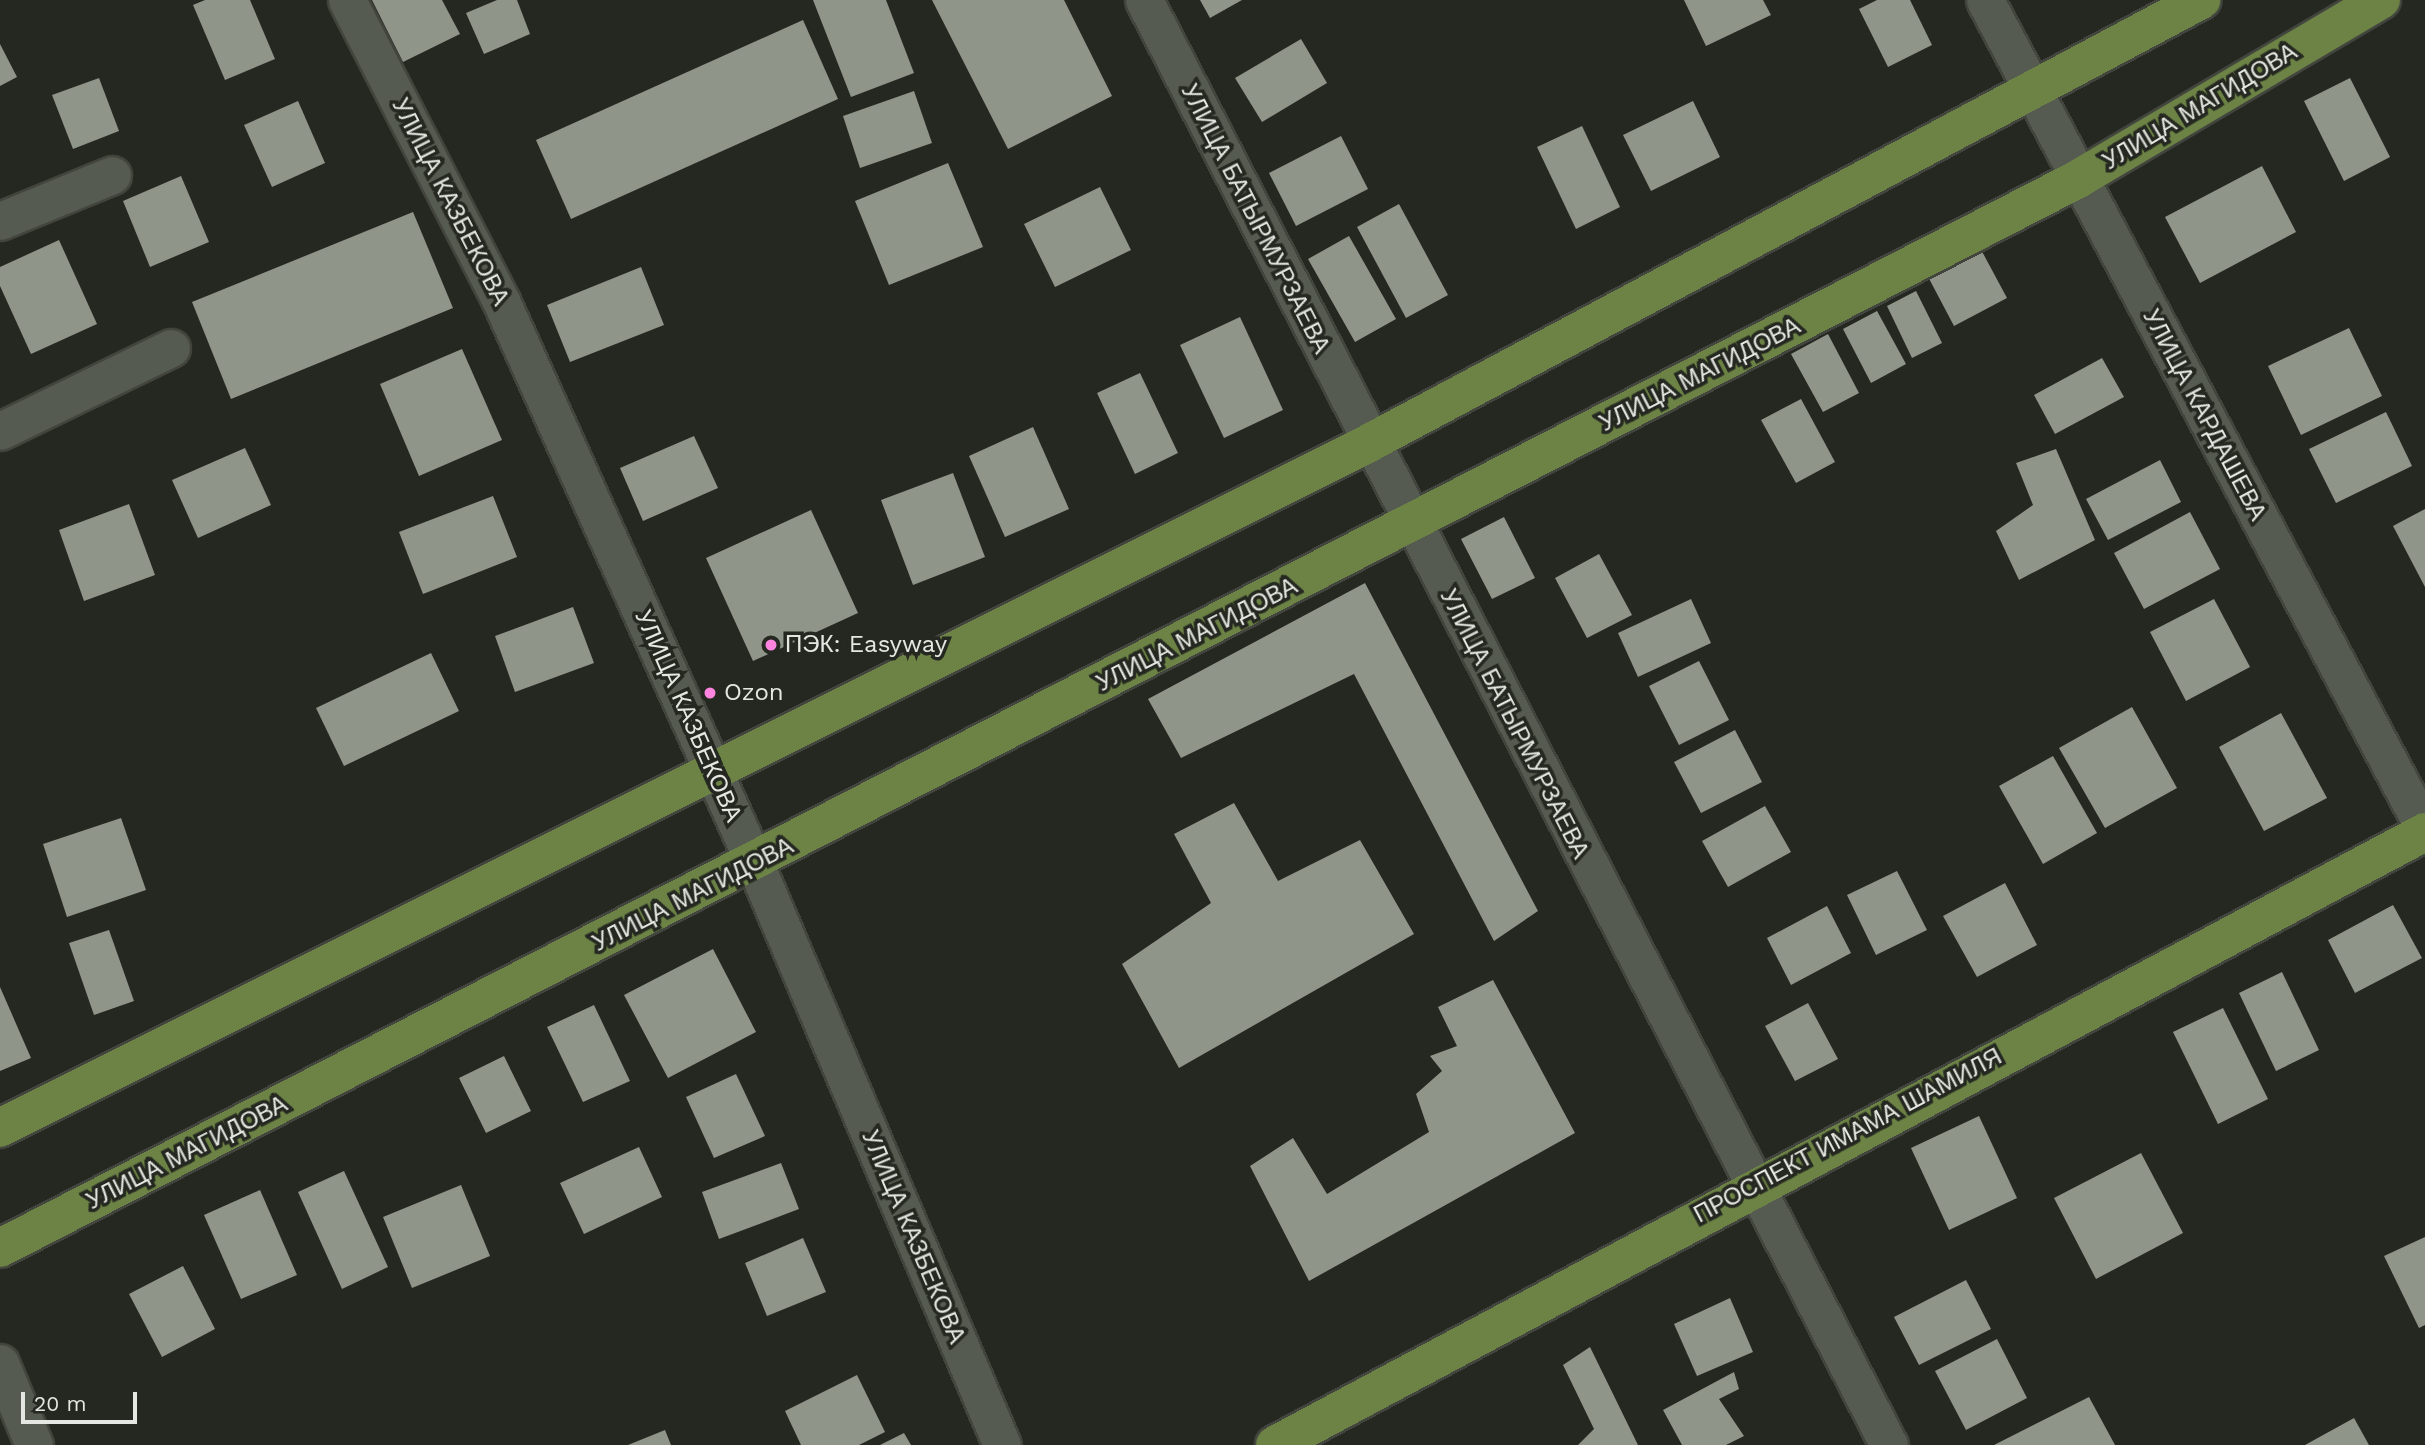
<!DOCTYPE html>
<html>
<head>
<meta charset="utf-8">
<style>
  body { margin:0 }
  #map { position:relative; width:2425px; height:1445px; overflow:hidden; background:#242820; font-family:"Work Sans",sans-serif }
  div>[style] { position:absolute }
  .building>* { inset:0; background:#90958a }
  .roads { filter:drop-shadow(2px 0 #42453d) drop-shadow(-2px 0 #42453d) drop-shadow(0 2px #42453d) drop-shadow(0 -2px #42453d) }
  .minor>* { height:37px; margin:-18.5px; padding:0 18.5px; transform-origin:18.5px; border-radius:18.5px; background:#565b51 }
  .major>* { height:38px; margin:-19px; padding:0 19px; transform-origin:19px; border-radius:19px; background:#6c8345 }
  .dots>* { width:19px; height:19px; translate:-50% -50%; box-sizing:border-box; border:4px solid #242820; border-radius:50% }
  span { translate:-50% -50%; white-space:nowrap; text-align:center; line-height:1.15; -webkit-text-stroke:7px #242820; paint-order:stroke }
  .street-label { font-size:24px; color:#e5e8e2 }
  .poi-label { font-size:24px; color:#e5e8e2 }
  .left { translate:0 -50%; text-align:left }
  .scale { position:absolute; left:21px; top:1392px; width:116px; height:32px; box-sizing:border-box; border:4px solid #e5e8e2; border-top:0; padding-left:9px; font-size:21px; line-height:24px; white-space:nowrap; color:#e5e8e2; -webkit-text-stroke:5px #242820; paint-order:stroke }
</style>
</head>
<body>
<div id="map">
  <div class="building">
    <div style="clip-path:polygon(205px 0,250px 0,275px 59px,225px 80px,193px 5px)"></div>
    <div style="clip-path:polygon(372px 0,442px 0,460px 34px,403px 62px)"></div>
    <div style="clip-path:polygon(497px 0,517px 0,530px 34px,484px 54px,466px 13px)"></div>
    <div style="clip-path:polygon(813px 0,886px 0,914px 73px,851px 97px)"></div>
    <div style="clip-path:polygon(932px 0,1064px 0,1112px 96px,1008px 149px)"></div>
    <div style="clip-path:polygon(1200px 0,1242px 0,1210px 18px)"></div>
    <div style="clip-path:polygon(1684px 0,1763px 0,1771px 15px,1706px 46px)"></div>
    <div style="clip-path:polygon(1877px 0,1910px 0,1932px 45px,1888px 67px,1859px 9px)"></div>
    <div style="clip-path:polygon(803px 20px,838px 99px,571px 219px,536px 140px)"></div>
    <div style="clip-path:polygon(1301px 39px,1327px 83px,1262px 122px,1235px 78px)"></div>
    <div style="clip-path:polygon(0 44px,17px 77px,0 86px)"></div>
    <div style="clip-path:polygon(99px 78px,119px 131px,73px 149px,52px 95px)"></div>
    <div style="clip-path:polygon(2350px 78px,2390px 157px,2344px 181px,2304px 101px)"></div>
    <div style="clip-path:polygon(914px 91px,932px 143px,860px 168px,843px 116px)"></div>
    <div style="clip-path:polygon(298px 101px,325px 163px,272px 187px,244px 125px)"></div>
    <div style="clip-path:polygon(1693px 101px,1720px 157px,1651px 191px,1623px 135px)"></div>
    <div style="clip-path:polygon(1582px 126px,1620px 207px,1576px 229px,1537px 147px)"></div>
    <div style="clip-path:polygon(1341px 136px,1368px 189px,1296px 226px,1269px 173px)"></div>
    <div style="clip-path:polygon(948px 163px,983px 247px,889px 285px,855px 201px)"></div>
    <div style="clip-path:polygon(2262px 166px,2296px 232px,2200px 283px,2165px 217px)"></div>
    <div style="clip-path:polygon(181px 176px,209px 242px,150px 267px,123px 201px)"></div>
    <div style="clip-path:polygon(1100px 187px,1131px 250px,1055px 287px,1024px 224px)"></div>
    <div style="clip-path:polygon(1399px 204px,1448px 295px,1406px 318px,1357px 227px)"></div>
    <div style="clip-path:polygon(413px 212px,453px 308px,231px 399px,192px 302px)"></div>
    <div style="clip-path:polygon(1349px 236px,1396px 319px,1355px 342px,1308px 259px)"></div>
    <div style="clip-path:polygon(59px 240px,97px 324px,31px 354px,0 286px,0 267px)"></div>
    <div style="clip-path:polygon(1978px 244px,2007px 298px,1954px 326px,1925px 271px)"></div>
    <div style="clip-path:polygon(641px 267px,664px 325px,570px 362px,547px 305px)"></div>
    <div style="clip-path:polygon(1916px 291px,1942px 343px,1912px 358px,1887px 306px)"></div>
    <div style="clip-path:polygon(1877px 311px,1906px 364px,1871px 383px,1843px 329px)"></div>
    <div style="clip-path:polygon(1240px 317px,1283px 410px,1224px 438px,1180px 345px)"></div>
    <div style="clip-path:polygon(2349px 328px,2382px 396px,2301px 435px,2268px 366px)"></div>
    <div style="clip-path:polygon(1828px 334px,1859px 393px,1823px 412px,1791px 354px)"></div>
    <div style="clip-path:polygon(462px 349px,502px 440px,419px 476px,380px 384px)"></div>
    <div style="clip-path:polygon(2102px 358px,2124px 397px,2055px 434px,2034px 395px)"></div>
    <div style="clip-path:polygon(1140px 373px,1178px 453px,1135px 474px,1097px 393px)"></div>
    <div style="clip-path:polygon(1801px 399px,1835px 462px,1796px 483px,1761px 420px)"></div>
    <div style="clip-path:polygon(2386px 412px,2412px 466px,2336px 503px,2309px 449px)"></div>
    <div style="clip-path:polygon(1033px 427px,1069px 509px,1005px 537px,969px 456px)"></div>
    <div style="clip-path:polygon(694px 436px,718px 488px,643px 521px,620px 468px)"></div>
    <div style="clip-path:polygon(245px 448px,271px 505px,198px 538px,172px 480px)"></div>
    <div style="clip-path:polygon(2056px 449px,2095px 540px,2019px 580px,1996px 531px,2033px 505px,2016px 463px)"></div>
    <div style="clip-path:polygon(2160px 460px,2181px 502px,2108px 540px,2086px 499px)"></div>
    <div style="clip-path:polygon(953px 473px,985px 557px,913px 585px,881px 500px)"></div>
    <div style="clip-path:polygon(493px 496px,517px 557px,423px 594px,399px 532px)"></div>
    <div style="clip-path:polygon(129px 504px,155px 575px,84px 601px,59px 530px)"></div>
    <div style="clip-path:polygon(2425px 509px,2425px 587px,2393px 526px)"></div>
    <div style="clip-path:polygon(811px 510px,858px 613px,753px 661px,706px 558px)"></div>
    <div style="clip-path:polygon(2190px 512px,2220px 569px,2144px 609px,2114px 553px)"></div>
    <div style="clip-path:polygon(1504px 517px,1535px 578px,1492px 599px,1461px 539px)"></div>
    <div style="clip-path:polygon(1599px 554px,1632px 615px,1587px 638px,1555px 578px)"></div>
    <div style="clip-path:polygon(1365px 583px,1538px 911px,1494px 941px,1354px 674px,1181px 758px,1148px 699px)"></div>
    <div style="clip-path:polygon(1691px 599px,1711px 643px,1638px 677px,1618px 633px)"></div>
    <div style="clip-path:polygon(2214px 599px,2250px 667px,2186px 701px,2150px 632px)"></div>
    <div style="clip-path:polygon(573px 607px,594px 663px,515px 692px,495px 636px)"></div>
    <div style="clip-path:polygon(431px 653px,459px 711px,344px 766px,316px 708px)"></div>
    <div style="clip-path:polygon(1699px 661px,1729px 720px,1679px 745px,1649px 686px)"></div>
    <div style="clip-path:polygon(2132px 707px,2177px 788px,2105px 828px,2059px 748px)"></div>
    <div style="clip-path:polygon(2281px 713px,2327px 798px,2264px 831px,2219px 747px)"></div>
    <div style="clip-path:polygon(1735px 730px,1762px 782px,1701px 813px,1674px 762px)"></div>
    <div style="clip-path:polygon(2053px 756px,2097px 833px,2043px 864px,1999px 786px)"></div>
    <div style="clip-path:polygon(1234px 803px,1278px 881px,1360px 840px,1414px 934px,1179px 1068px,1122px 964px,1211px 903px,1174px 834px)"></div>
    <div style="clip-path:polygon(1765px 806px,1791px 852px,1728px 887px,1702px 841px)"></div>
    <div style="clip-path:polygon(121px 818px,146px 890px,67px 917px,43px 844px)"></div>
    <div style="clip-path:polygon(1897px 871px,1927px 930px,1876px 955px,1847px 895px)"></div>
    <div style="clip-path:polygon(2005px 883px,2037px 945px,1977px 977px,1943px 916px)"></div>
    <div style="clip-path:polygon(2393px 905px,2422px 958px,2355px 993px,2328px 940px)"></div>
    <div style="clip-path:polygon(1827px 906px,1851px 953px,1791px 985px,1767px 938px)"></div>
    <div style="clip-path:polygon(109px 930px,134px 1001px,94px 1015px,69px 943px)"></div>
    <div style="clip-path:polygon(713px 949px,756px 1032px,668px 1078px,624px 995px)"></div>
    <div style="clip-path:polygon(2282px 972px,2319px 1050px,2276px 1071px,2239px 993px)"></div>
    <div style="clip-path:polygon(1493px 980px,1575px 1133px,1309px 1281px,1250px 1166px,1293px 1138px,1327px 1194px,1429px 1132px,1416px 1094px,1442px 1071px,1430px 1056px,1457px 1046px,1438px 1007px)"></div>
    <div style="clip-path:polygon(0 987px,31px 1058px,0 1071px)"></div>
    <div style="clip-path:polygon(1808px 1003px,1838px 1059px,1795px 1081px,1765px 1026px)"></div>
    <div style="clip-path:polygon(594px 1005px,630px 1081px,583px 1102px,547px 1027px)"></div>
    <div style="clip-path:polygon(2223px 1008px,2268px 1099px,2218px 1124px,2173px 1032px)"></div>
    <div style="clip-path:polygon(504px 1056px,531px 1111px,486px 1133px,459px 1078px)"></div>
    <div style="clip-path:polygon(736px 1074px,765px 1136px,714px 1158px,686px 1097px)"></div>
    <div style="clip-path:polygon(1979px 1116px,2017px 1198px,1949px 1230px,1911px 1148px)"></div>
    <div style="clip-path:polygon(639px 1147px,662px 1197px,584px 1234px,560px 1183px)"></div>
    <div style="clip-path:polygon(2141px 1153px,2183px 1233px,2096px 1279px,2054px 1198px)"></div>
    <div style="clip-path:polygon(781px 1163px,799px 1209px,719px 1239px,702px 1192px)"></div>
    <div style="clip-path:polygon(344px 1171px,388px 1267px,342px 1289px,298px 1192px)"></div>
    <div style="clip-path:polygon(461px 1185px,490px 1256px,412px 1288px,383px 1217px)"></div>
    <div style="clip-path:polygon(260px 1190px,297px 1275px,241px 1299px,204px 1215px)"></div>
    <div style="clip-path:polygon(2425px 1237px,2425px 1325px,2419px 1328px,2384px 1256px)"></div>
    <div style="clip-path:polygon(803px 1238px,826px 1292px,767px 1316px,745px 1263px)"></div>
    <div style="clip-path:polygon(183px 1266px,215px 1329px,162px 1357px,129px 1294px)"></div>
    <div style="clip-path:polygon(1966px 1280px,1991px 1329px,1919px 1365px,1894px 1317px)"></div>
    <div style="clip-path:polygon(1730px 1298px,1753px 1352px,1697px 1376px,1674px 1324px)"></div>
    <div style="clip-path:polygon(1997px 1339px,2027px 1398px,1966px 1430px,1935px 1371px)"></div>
    <div style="clip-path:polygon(1590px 1347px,1638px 1445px,1578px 1445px,1594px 1429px,1563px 1365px)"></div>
    <div style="clip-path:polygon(1734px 1372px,1739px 1389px,1719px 1399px,1744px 1436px,1726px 1445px,1682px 1445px,1663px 1410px)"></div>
    <div style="clip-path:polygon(857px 1375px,885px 1432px,859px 1445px,801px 1445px,785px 1411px)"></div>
    <div style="clip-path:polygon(2089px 1397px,2115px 1445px,1994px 1445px)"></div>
    <div style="clip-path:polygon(2354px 1418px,2369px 1445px,2305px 1445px)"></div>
    <div style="clip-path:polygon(665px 1430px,671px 1445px,628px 1445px)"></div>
    <div style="clip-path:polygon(904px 1433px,911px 1445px,880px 1445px)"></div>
  </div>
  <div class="roads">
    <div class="minor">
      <div style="left:347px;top:0;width:338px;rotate:62.9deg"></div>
      <div style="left:501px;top:301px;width:618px;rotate:65.72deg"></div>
      <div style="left:755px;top:864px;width:631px;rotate:66.97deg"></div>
      <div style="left:1144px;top:0;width:1626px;rotate:62.73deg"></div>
      <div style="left:1985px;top:0;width:939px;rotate:62.07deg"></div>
      <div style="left:0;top:221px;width:121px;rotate:-22.3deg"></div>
      <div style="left:0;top:431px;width:190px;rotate:-25.9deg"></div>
      <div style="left:0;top:1363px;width:89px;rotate:67.5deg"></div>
    </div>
    <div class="major">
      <div style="left:0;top:1128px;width:1531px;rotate:-26.58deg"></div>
      <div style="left:1369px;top:443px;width:943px;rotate:-28.03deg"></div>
      <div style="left:0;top:1248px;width:2337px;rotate:-27.22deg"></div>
      <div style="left:2078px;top:179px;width:352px;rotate:-30.6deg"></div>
      <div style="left:1275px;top:1445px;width:1303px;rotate:-28.06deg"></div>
    </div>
  </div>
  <div class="dots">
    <div style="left:771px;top:645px;background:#fe85df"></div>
    <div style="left:710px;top:693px;background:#fe85df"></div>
  </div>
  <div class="street-label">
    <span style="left:2200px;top:107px;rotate:-31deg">УЛИЦА МАГИДОВА</span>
    <span style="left:450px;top:202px;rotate:63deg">УЛИЦА КАЗБЕКОВА</span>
    <span style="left:1255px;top:219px;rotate:63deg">УЛИЦА БАТЫРМУРЗАЕВА</span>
    <span style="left:1700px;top:375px;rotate:-27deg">УЛИЦА МАГИДОВА</span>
    <span style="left:2204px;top:415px;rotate:62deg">УЛИЦА КАРДАШЕВА</span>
    <span style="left:1197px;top:635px;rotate:-27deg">УЛИЦА МАГИДОВА</span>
    <span style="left:688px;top:716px;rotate:66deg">УЛИЦА КАЗБЕКОВА</span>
    <span style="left:1514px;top:724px;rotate:63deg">УЛИЦА БАТЫРМУРЗАЕВА</span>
    <span style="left:693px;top:895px;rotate:-27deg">УЛИЦА МАГИДОВА</span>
    <span style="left:1848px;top:1136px;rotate:-28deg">ПРОСПЕКТ ИМАМА ШАМИЛЯ</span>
    <span style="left:187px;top:1153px;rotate:-27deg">УЛИЦА МАГИДОВА</span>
    <span style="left:913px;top:1237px;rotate:67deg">УЛИЦА КАЗБЕКОВА</span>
  </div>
  <div class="poi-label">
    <span class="left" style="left:785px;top:645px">ПЭК: Easyway</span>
    <span class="left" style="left:724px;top:693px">Ozon</span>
  </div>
  <div class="scale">20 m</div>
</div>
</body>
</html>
